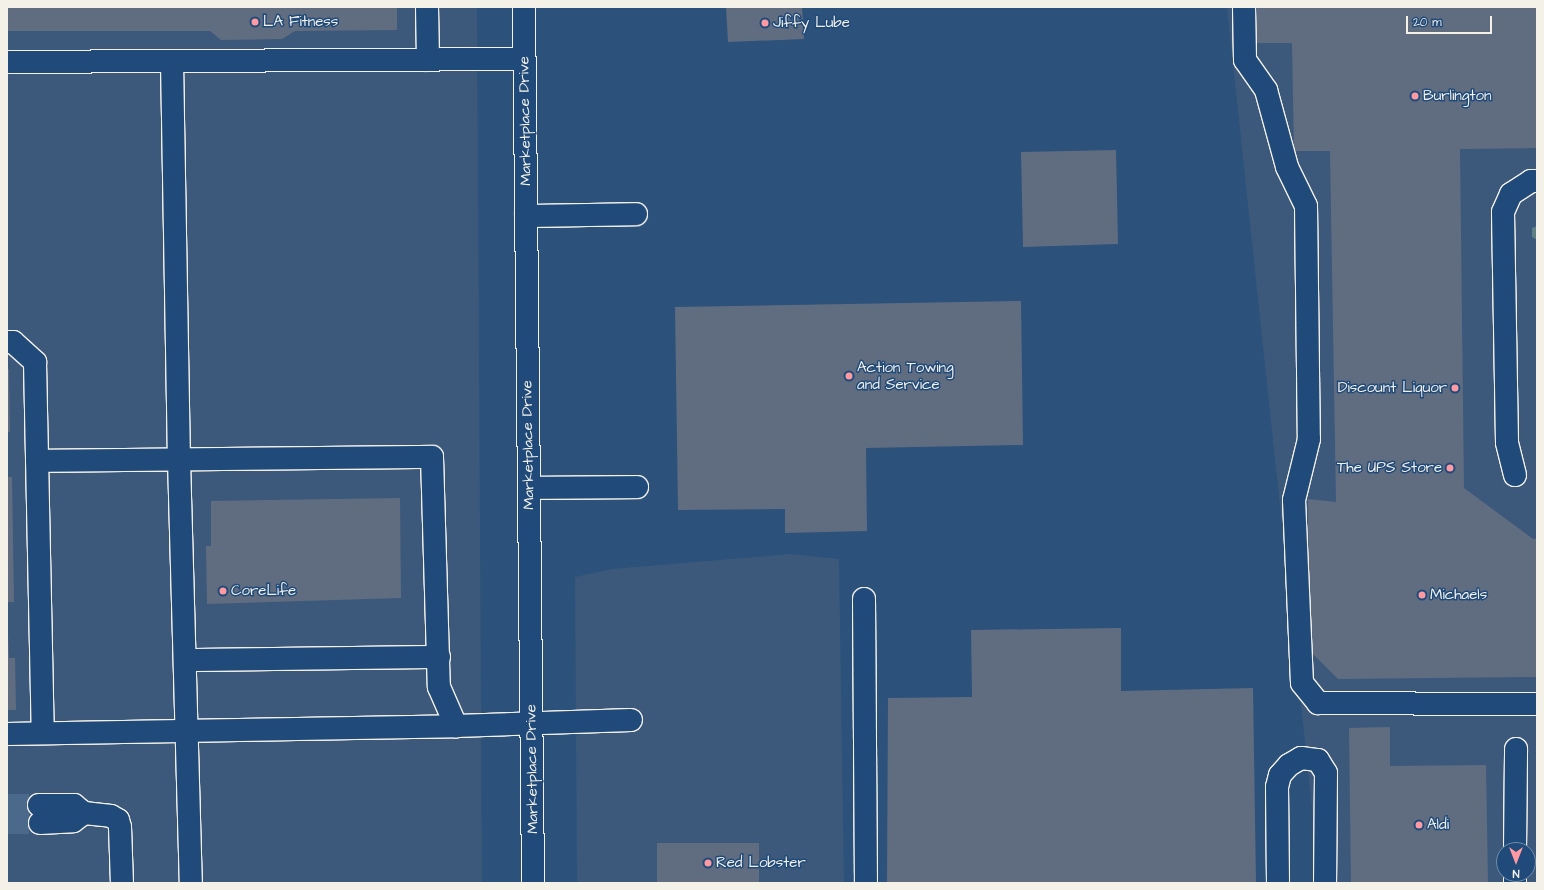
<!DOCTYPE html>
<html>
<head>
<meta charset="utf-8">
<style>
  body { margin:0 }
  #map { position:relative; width:1544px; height:890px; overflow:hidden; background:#2c517b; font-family:"Architects Daughter",sans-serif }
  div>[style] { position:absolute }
  .built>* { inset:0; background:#3c597c }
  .green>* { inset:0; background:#5d7e82 }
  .building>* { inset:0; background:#606d80 }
  .minor-tunnel>* { height:22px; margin-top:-11px; transform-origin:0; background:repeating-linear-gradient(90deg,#4a698b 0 22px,transparent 0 33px) }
  .roads { filter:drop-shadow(1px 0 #f4f1e8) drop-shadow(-1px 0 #f4f1e8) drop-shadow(0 1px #f4f1e8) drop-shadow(0 -1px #f4f1e8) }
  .minor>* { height:22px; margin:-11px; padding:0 11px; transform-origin:11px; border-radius:11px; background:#1f4a7a }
  .dots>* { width:11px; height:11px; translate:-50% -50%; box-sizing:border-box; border:2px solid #1f4a7a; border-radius:50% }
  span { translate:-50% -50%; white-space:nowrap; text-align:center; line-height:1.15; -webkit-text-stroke:3px #1f4a7a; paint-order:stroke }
  .poi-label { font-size:15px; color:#f4f1e8 }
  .left { translate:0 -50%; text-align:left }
  .right { translate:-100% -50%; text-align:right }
  .street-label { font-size:15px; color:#f4f1e8 }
  .frame { position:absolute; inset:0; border:8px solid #f4f1e8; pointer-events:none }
  .north { position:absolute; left:1496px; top:842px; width:40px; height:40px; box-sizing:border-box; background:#1f4a7a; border:1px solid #748da6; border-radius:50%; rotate:180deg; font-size:11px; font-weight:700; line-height:16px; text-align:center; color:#f4f1e8 }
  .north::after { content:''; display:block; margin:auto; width:14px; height:18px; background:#ff9aa2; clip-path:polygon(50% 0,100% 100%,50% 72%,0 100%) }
  .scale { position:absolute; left:1406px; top:16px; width:86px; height:18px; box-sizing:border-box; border:2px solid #f4f1e8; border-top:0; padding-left:5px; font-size:12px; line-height:14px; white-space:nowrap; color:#f4f1e8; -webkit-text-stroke:3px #1f4a7a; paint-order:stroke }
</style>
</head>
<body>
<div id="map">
  <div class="built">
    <div style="clip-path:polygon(7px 7px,477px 7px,482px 883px,7px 883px)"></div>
    <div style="clip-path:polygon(evenodd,1227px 7px,1537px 7px,1537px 883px,1320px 883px,1227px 7px,1504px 850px,1528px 850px,1528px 874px,1504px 874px,1504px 850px)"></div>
    <div style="clip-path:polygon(791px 554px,839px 559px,844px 883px,577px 883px,575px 577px,612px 569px)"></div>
  </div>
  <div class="green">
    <div style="clip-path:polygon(1537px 226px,1537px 240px,1532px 237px,1532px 228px)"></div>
  </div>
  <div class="building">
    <div style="clip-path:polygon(7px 7px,397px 7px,397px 30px,295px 31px,282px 39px,221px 40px,210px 31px,7px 31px)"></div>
    <div style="clip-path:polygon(726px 7px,802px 7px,804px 39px,728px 42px)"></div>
    <div style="clip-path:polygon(1257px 7px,1537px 7px,1537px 148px,1460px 149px,1464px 488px,1533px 539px,1537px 539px,1537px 677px,1338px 679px,1309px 650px,1308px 499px,1336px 502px,1330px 151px,1294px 151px,1292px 43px,1257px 43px)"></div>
    <div style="clip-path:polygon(1116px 150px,1118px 244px,1023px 247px,1021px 152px)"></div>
    <div style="clip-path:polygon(1021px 301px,1023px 445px,866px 448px,867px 531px,785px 533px,785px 509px,678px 510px,675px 307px)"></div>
    <div style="clip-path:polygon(7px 369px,9px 369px,10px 432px,7px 432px)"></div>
    <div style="clip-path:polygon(7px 477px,12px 477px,14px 602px,7px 602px)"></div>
    <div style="clip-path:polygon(400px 498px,401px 598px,207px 604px,206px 546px,211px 546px,211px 501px)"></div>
    <div style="clip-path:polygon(7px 610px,9px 658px,15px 658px,16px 710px,7px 710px)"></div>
    <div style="clip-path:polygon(1121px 628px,1121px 691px,1253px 688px,1256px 883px,887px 883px,888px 698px,972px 697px,971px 630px)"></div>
    <div style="clip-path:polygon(1390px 727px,1390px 766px,1486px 765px,1488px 883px,1351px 883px,1349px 728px)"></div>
    <div style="clip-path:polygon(657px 843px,759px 843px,759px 883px,657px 883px)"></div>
  </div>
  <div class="minor-tunnel">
    <div style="left:7px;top:805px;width:32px"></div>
    <div style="left:7px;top:823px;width:33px"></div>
  </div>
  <div class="roads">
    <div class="minor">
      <div style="left:427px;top:7px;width:53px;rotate:88.9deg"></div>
      <div style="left:524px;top:7px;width:876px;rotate:89.41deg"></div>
      <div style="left:1244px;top:7px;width:53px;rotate:88.9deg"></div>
      <div style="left:1245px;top:60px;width:37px;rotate:55deg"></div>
      <div style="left:1266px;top:90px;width:80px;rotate:74.7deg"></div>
      <div style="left:1287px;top:167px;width:43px;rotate:64deg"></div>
      <div style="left:1306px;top:206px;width:233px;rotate:89.3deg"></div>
      <div style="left:1309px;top:439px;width:63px;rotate:103.8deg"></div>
      <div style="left:1294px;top:500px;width:183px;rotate:87.5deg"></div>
      <div style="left:1302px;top:683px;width:26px;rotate:51deg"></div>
      <div style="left:1318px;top:703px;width:219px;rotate:0.3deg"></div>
      <div style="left:172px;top:61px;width:399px;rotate:89deg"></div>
      <div style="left:179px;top:460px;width:423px;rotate:88.4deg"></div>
      <div style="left:7px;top:62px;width:517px;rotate:-0.33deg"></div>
      <div style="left:526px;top:216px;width:110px;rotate:-1deg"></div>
      <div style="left:7px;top:342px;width:6px"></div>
      <div style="left:13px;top:342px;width:30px;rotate:42deg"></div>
      <div style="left:35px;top:362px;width:371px;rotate:88.8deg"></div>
      <div style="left:37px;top:461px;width:395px;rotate:-0.6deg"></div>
      <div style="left:432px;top:457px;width:230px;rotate:88.3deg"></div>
      <div style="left:439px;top:687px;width:43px;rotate:66.4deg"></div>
      <div style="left:1515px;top:475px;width:34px;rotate:-104deg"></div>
      <div style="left:1507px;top:442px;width:230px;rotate:-91deg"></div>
      <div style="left:1503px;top:212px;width:20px;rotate:-66deg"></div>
      <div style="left:1511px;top:194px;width:24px;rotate:-33deg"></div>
      <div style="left:1531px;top:181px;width:6px"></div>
      <div style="left:529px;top:488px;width:108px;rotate:-0.5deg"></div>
      <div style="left:864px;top:599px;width:284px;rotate:89.6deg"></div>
      <div style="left:187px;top:660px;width:252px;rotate:-0.7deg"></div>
      <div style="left:7px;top:734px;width:449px;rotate:-1deg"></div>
      <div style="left:456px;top:726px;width:175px;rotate:-2deg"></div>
      <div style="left:39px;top:805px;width:35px"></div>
      <div style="left:74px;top:805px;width:13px;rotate:39deg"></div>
      <div style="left:84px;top:813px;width:27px;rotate:6deg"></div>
      <div style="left:111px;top:816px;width:8px;rotate:30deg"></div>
      <div style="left:118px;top:820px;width:7px;rotate:74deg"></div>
      <div style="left:120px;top:827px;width:56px;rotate:88deg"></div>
      <div style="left:40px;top:823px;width:33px;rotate:-3deg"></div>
      <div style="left:73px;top:821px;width:14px;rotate:-36deg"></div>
      <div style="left:1515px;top:850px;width:101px;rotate:-89.4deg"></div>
      <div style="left:1278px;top:883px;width:96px;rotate:-90.6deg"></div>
      <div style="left:1277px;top:787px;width:12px;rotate:-76deg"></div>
      <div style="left:1280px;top:775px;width:13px;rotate:-48deg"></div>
      <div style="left:1289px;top:765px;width:14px;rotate:-30deg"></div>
      <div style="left:1301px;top:758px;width:17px;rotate:7deg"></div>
      <div style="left:1318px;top:760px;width:15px;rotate:58deg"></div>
      <div style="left:1326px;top:773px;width:110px;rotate:90.5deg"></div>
      <div style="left:1515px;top:883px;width:9px;rotate:-90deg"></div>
    </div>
  </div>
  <div class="dots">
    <div style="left:255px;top:22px;background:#ff9aa2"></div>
    <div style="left:765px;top:23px;background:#ff9aa2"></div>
    <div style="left:1415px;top:96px;background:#ff9aa2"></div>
    <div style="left:849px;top:376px;background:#ff9aa2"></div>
    <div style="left:1455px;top:388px;background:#ff9aa2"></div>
    <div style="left:1450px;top:468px;background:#ff9aa2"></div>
    <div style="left:223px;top:591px;background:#ff9aa2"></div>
    <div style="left:1422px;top:595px;background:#ff9aa2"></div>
    <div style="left:1419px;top:825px;background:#ff9aa2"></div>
    <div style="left:708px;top:863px;background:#ff9aa2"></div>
  </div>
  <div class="poi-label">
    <span class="left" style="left:263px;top:22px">LA Fitness</span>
    <span class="left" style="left:773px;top:23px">Jiffy Lube</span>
    <span class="left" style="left:1423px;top:96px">Burlington</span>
    <span class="left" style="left:857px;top:376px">Action Towing<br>and Service</span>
    <span class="right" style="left:1447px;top:388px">Discount Liquor</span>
    <span class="right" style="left:1442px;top:468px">The UPS Store</span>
    <span class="left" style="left:231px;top:591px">CoreLife</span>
    <span class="left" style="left:1430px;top:595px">Michaels</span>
    <span class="left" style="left:1427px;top:825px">Aldi</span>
    <span class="left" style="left:716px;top:863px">Red Lobster</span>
  </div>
  <div class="street-label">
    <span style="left:525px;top:121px;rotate:-91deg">Marketplace Drive</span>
    <span style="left:528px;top:445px;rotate:-91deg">Marketplace Drive</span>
    <span style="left:532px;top:769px;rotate:-91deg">Marketplace Drive</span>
  </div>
  <div class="frame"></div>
  <div class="north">N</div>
  <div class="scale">20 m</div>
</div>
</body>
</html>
